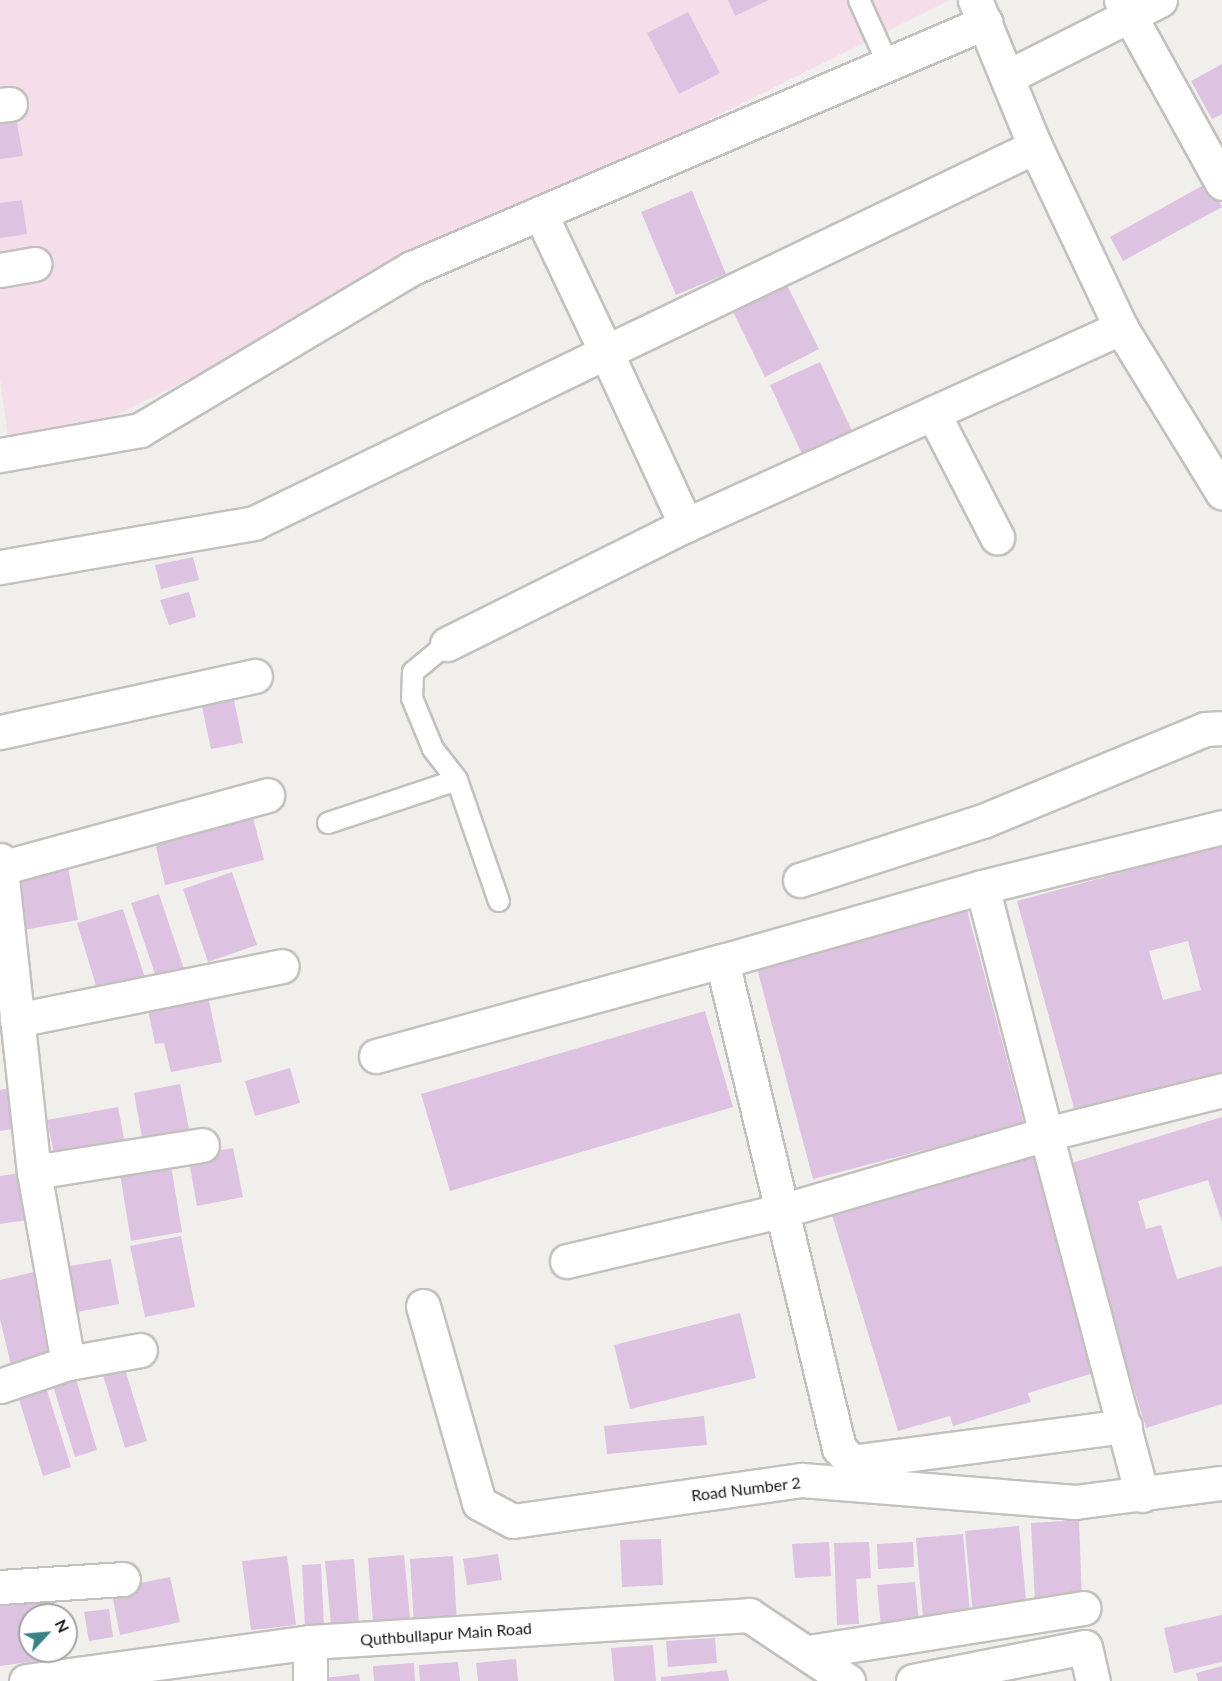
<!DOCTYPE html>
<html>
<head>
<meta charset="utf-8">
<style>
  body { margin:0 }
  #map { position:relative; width:1222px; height:1681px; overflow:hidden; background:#f1efec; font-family:Lato,sans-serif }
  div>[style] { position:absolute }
  .industrial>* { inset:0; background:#f5deea }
  .building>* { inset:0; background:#dec2e1 }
  .roads { filter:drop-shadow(2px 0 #c3c1be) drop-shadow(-2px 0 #c3c1be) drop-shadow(0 2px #c3c1be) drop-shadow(0 -2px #c3c1be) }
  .lane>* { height:20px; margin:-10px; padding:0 10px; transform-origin:10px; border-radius:10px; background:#fff }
  .street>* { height:33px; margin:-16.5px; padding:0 16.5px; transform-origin:16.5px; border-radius:16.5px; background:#fff }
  span { translate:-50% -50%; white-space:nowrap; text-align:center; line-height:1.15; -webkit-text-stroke:4.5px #fff; paint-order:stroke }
  .street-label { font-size:16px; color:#191918 }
  .north { position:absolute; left:18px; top:1603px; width:60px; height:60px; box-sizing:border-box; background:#fff; border:2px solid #a3a3a3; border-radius:50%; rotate:64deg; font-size:16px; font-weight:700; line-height:24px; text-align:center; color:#191918 }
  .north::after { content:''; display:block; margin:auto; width:21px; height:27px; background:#398187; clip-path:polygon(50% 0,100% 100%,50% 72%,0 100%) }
</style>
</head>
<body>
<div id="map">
  <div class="industrial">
    <div style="clip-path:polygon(0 0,950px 0,12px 467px,0 379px)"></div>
  </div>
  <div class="building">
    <div style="clip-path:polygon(728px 0,769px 0,735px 16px)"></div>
    <div style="clip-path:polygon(688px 12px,720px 73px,679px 94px,647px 33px)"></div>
    <div style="clip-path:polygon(1222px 64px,1222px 114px,1212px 119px,1191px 81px)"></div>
    <div style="clip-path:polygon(16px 118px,23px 156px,0 159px,0 121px)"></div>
    <div style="clip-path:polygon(1209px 182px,1222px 207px,1123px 261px,1110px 237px)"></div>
    <div style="clip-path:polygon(692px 191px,726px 274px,676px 295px,641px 212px)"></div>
    <div style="clip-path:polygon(22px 200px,27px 234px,0 238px,0 203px)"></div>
    <div style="clip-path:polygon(785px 281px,819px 349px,765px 377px,731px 308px)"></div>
    <div style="clip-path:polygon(820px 362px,852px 431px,802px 454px,770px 385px)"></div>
    <div style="clip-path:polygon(193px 557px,199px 580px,161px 589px,155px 565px)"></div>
    <div style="clip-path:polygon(189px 592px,196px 617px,169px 625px,160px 600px)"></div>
    <div style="clip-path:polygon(232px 691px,243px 743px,211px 749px,200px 697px)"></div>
    <div style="clip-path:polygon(251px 810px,264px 860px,165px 885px,153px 834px)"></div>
    <div style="clip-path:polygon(evenodd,1222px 845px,1222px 1075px,1076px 1115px,1017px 901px,1222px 845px,1188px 941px,1201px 990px,1163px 1000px,1149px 951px,1188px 941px)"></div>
    <div style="clip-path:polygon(67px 862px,78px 920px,18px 931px,7px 873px)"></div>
    <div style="clip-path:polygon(232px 872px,257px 945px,208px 962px,183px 889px)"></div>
    <div style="clip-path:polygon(159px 894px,184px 969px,156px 977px,131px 903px)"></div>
    <div style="clip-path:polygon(966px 906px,1024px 1124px,813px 1179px,755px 961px)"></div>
    <div style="clip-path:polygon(123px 909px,147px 984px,100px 999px,77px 923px)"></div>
    <div style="clip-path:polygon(206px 987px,222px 1062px,171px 1072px,164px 1043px,155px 1044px,146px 1000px)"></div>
    <div style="clip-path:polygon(705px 1011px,733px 1107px,450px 1191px,421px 1094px)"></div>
    <div style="clip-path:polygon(290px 1068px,300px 1103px,255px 1116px,245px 1081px)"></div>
    <div style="clip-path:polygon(180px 1084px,191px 1139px,144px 1148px,134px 1093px)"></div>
    <div style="clip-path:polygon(15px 1087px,23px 1127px,0 1131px,0 1090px)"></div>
    <div style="clip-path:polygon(118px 1107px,126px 1149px,56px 1163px,47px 1120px)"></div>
    <div style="clip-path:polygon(1222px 1117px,1222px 1222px,1208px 1180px,1138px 1201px,1146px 1229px,1161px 1225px,1177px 1279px,1222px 1266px,1222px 1404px,1146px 1428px,1065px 1165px)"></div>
    <div style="clip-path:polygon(233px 1148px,243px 1197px,197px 1206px,188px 1156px)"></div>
    <div style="clip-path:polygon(1032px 1151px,1100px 1371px,1028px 1393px,1031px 1402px,953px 1426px,950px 1416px,898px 1431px,831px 1212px)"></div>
    <div style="clip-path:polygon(170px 1160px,182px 1232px,131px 1241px,119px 1168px)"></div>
    <div style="clip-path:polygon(28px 1172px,35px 1219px,0 1224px,0 1176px)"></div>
    <div style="clip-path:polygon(181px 1236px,195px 1307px,145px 1317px,130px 1246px)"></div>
    <div style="clip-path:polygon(111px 1259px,119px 1304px,62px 1315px,53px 1269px)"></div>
    <div style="clip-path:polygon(38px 1271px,57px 1354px,11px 1365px,0 1319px,0 1280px)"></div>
    <div style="clip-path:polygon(740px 1313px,756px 1378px,630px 1409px,614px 1345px)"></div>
    <div style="clip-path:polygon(124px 1366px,147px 1441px,125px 1448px,102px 1372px)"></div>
    <div style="clip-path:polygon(76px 1379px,97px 1450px,75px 1457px,53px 1386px)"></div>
    <div style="clip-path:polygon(45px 1384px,71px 1467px,43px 1476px,17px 1393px)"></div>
    <div style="clip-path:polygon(704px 1416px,707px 1445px,607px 1454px,604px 1426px)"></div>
    <div style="clip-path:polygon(1079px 1520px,1082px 1602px,1035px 1603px,1031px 1523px)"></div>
    <div style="clip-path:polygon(1019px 1526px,1027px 1610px,973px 1614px,965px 1531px)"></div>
    <div style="clip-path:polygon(963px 1534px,970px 1614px,923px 1618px,916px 1538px)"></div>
    <div style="clip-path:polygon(661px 1539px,663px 1585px,622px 1587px,620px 1540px)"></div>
    <div style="clip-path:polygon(829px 1542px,831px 1576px,795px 1578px,792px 1544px)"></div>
    <div style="clip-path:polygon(869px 1542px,871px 1578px,856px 1579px,859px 1624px,837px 1625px,834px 1543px)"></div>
    <div style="clip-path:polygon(913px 1542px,914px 1567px,878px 1569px,877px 1544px)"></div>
    <div style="clip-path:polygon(498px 1554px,502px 1580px,467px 1585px,463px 1559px)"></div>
    <div style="clip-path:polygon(404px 1555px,410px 1618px,373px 1622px,368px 1558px)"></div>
    <div style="clip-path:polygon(287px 1556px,296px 1625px,251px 1630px,242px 1561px)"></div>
    <div style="clip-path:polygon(453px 1556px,457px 1623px,414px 1626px,410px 1559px)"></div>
    <div style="clip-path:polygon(354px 1559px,359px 1623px,331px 1625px,325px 1561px)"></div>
    <div style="clip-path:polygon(321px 1564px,324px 1627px,305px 1628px,302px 1565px)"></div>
    <div style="clip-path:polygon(170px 1577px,180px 1622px,120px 1635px,111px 1589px)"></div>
    <div style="clip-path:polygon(915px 1582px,919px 1623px,881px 1627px,877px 1585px)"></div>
    <div style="clip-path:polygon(53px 1596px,55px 1615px,30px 1615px,30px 1651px,60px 1651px,60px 1658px,0 1666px,0 1602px)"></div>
    <div style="clip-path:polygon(109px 1609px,113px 1637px,89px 1641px,84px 1612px)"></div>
    <div style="clip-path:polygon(1222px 1615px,1222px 1662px,1174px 1673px,1164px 1628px)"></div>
    <div style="clip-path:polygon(715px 1638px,717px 1663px,668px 1667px,666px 1641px)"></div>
    <div style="clip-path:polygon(653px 1645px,656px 1681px,614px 1681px,611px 1648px)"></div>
    <div style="clip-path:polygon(516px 1659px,518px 1681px,478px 1681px,476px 1663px)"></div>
    <div style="clip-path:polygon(458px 1662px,460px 1681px,420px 1681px,419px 1665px)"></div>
    <div style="clip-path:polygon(414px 1663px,415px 1681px,374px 1681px,373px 1666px)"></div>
    <div style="clip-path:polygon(1222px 1666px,1222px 1681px,1198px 1681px,1196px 1673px)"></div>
    <div style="clip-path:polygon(727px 1670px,729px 1681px,661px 1681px,661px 1677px)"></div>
    <div style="clip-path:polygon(359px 1674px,360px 1681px,315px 1681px,315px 1679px)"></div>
  </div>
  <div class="roads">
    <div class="lane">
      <div style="left:859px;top:0;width:70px;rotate:65.6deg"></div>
      <div style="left:447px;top:644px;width:44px;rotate:140.5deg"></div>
      <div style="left:413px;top:672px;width:26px;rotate:92deg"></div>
      <div style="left:412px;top:698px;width:55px;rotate:67.6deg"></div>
      <div style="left:433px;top:749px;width:39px;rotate:52deg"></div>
      <div style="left:457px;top:780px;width:128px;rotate:70.9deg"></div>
      <div style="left:328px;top:823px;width:136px;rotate:-18.4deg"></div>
    </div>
    <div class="street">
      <div style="left:975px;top:0;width:158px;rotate:67.7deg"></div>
      <div style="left:1035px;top:146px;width:201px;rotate:64.7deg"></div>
      <div style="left:1121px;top:328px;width:193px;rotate:58.4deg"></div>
      <div style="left:1121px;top:0;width:209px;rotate:61.1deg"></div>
      <div style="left:1009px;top:76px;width:169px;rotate:-26.7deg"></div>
      <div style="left:0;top:105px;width:10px;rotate:-6deg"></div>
      <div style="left:540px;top:213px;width:154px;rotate:64.6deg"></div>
      <div style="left:606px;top:352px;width:476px;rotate:-25.6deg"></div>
      <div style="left:0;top:270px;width:35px;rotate:-10deg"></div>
      <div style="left:933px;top:413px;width:140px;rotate:62.7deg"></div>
      <div style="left:0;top:455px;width:142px;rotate:-10.1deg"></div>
      <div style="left:140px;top:430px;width:317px;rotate:-30.8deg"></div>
      <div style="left:412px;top:268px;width:624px;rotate:-23.2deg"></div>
      <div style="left:0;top:567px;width:258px;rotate:-9.8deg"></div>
      <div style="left:254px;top:523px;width:391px;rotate:-25.9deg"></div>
      <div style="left:606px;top:352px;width:191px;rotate:65.2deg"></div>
      <div style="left:686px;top:525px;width:478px;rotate:-24.4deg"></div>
      <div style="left:447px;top:644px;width:267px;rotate:-26.5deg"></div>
      <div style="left:0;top:732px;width:261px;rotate:-12.4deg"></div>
      <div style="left:0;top:860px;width:314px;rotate:83.8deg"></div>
      <div style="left:34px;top:1172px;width:194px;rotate:79.9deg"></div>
      <div style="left:1px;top:868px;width:276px;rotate:-15.3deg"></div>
      <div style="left:800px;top:880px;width:192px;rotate:-17.9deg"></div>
      <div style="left:983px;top:821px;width:240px;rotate:-22.5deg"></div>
      <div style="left:1205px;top:729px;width:17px;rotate:-3deg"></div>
      <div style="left:17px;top:1020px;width:270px;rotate:-11.5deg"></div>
      <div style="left:376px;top:1056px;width:359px;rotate:-15.4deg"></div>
      <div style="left:34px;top:1172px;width:170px;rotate:-9.1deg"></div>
      <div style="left:567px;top:1261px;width:220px;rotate:-13.2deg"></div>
      <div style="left:781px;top:1211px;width:276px;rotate:-16.2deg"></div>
      <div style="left:1046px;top:1134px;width:255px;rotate:-104.5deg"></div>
      <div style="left:423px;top:1306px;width:205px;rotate:74.1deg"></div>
      <div style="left:479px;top:1503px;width:38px;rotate:28deg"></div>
      <div style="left:513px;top:1521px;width:292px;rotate:-8.1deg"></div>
      <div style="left:802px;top:1480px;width:274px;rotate:4.6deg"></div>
      <div style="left:1075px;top:1502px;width:148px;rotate:-7.4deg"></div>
      <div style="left:0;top:1386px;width:72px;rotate:-18.7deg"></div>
      <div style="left:68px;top:1363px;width:73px;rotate:-10.2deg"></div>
      <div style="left:1125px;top:1426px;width:275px;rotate:172.5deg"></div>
      <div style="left:852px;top:1462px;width:19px;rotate:-133deg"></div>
      <div style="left:839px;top:1448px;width:501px;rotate:-103.51deg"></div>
      <div style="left:722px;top:961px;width:270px;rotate:-15.9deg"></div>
      <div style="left:982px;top:887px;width:247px;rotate:-14deg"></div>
      <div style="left:1142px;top:1495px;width:374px;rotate:-104.9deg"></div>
      <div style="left:1046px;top:1134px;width:181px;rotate:-14deg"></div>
      <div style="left:0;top:1587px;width:123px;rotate:-3.7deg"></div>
      <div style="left:310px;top:1642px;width:39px;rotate:90deg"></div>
      <div style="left:809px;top:1652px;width:278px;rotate:-9.1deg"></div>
      <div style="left:26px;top:1681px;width:287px;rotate:-7.8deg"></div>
      <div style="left:310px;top:1642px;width:440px;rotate:-3.5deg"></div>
      <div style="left:749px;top:1615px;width:119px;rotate:33.7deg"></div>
      <div style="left:913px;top:1681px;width:175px;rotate:-11.2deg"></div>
      <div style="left:1085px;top:1647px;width:35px;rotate:77deg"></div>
    </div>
  </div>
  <div class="street-label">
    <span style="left:746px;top:1489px;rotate:-7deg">Road Number 2</span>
    <span style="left:446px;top:1634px;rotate:-4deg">Quthbullapur Main Road</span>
  </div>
  <div class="north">N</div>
</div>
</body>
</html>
